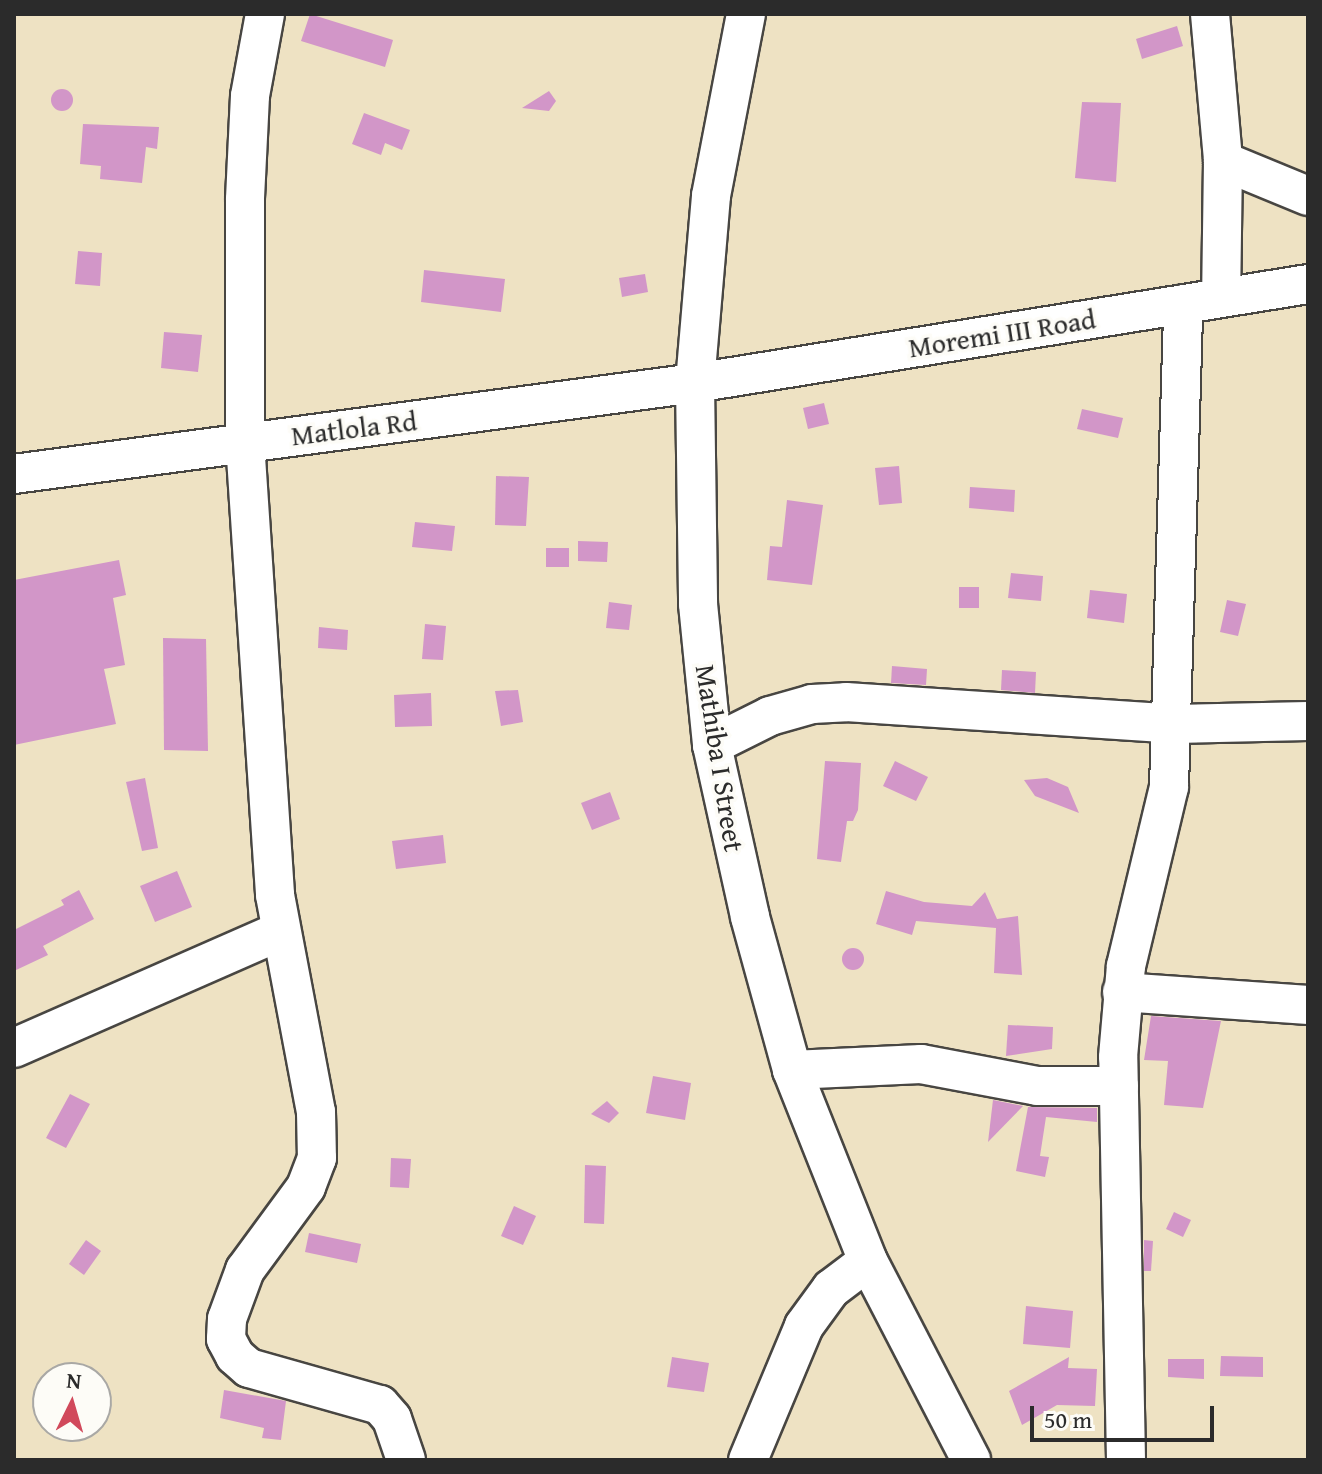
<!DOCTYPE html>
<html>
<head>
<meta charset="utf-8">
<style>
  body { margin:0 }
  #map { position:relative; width:1322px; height:1474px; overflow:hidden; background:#eee2c3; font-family:"Gentium Book Plus",serif }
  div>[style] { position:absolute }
  .building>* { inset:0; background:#d296c8 }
  .round { border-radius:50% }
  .roads { filter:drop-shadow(2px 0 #484642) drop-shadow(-2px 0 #484642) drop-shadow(0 2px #484642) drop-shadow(0 -2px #484642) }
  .minor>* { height:38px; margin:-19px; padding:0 19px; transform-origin:19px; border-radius:19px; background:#fff }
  span { translate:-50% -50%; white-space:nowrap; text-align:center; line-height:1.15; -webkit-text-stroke:7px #fdfcf7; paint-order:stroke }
  .street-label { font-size:28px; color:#2b2b2b }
  .frame { position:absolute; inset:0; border:16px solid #2b2b2b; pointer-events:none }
  .north { position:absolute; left:32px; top:1362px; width:80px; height:80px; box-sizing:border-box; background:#fdfcf7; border:2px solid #a9a8a5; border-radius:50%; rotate:5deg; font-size:22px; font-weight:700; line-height:32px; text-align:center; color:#2b2b2b }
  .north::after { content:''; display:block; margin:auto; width:28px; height:36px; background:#d1495b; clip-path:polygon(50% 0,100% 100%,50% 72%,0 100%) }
  .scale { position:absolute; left:1030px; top:1406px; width:184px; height:36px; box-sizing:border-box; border:4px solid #2b2b2b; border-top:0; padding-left:10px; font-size:24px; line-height:28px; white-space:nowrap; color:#2b2b2b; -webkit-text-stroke:6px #fdfcf7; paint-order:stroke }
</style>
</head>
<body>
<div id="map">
  <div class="building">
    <div style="clip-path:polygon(310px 14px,393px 40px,385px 67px,301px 41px)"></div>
    <div style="clip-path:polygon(1177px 26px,1183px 46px,1142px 59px,1136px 39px)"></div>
    <div class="round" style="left:51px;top:89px;width:22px;height:22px"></div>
    <div style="clip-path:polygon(549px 91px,556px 101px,549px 111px,522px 108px)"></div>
    <div style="clip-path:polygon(1082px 102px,1121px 103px,1116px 182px,1075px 178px)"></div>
    <div style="clip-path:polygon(364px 113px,410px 130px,402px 150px,385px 143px,381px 155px,352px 144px)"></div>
    <div style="clip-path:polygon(83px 124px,159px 127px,157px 149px,146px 147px,142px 183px,100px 179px,101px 166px,80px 164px)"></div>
    <div style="clip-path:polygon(78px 251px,102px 253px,100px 286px,75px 284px)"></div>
    <div style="clip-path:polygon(424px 270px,505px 279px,501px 312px,421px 302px)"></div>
    <div style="clip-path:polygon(645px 274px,648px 292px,622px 297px,619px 278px)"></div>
    <div style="clip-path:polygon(164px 332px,202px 335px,198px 372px,161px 368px)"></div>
    <div style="clip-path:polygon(824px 403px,829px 424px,808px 429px,803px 408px)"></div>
    <div style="clip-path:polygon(1082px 409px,1123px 418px,1118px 438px,1077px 429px)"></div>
    <div style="clip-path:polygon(899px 466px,902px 503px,879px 505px,875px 468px)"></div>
    <div style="clip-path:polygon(496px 476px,529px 477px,526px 526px,495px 525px)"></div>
    <div style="clip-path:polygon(970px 487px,1015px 490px,1014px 512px,969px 508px)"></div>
    <div style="clip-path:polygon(787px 500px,823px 505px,812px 585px,767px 580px,770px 546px,782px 547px)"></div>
    <div style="clip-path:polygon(415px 522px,455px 526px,452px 551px,412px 547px)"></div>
    <div style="clip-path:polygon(578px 541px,608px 542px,607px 562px,578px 561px)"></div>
    <div style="clip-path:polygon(546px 548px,569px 548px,569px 567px,546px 567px)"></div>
    <div style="clip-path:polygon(119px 560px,126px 595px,113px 598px,125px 665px,104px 669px,116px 724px,14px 745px,14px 580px)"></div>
    <div style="clip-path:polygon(1011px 573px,1043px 576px,1041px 601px,1008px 598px)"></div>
    <div style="clip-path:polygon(959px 587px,979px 587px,979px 608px,959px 608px)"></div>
    <div style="clip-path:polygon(1090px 590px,1127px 594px,1124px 623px,1087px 618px)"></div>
    <div style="clip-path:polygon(1227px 600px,1246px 604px,1238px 636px,1220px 632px)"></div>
    <div style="clip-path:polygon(609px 602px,632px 605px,629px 630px,606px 628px)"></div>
    <div style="clip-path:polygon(425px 624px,446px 626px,443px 660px,422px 659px)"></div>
    <div style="clip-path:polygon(319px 627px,348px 630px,347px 650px,318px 648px)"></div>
    <div style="clip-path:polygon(163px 638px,206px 639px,208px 751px,164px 750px)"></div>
    <div style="clip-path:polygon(892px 666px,927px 669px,926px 685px,891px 683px)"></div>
    <div style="clip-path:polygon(1002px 670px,1036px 672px,1035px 693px,1001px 690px)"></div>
    <div style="clip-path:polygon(518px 690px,523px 722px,501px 726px,495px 691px)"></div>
    <div style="clip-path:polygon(431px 693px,432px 726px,395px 727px,394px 695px)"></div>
    <div style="clip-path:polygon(825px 761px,861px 763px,858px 810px,853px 821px,847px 821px,841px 862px,817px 859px)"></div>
    <div style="clip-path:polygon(895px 761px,928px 777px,916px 801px,883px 786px)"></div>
    <div style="clip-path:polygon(145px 778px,158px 848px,142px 851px,126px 782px)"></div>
    <div style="clip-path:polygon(1047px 778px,1068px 787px,1079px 813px,1035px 796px,1024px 780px)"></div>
    <div style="clip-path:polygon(610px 792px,620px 819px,592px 830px,581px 803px)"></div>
    <div style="clip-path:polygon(443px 835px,446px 863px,396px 869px,392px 841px)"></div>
    <div style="clip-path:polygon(177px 871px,192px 907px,155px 922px,140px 886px)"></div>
    <div style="clip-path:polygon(79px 890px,94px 919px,43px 946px,48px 955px,14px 971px,14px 930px,64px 905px,61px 900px)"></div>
    <div style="clip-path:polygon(886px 891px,924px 902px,972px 906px,985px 892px,997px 919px,1018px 916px,1022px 975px,994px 973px,996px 928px,916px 921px,912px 935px,876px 924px)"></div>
    <div class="round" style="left:842px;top:948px;width:22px;height:22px"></div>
    <div style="clip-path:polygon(1151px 1016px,1221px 1021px,1203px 1108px,1164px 1105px,1168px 1061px,1144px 1060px)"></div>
    <div style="clip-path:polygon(1008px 1025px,1053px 1027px,1052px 1049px,1006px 1056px)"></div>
    <div style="clip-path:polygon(653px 1076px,691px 1083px,685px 1120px,646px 1113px)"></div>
    <div style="clip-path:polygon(70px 1094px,90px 1104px,66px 1148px,46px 1138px)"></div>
    <div style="clip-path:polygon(993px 1100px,1023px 1106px,988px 1142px)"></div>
    <div style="clip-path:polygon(607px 1101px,619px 1113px,609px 1123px,591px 1114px)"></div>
    <div style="clip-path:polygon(1028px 1107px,1097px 1108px,1097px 1122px,1046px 1117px,1040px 1156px,1049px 1157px,1045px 1177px,1016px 1171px)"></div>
    <div style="clip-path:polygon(391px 1158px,411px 1159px,409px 1188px,390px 1187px)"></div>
    <div style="clip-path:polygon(585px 1165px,606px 1166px,604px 1224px,584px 1223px)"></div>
    <div style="clip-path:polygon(514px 1206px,536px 1216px,523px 1245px,501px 1236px)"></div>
    <div style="clip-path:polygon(1174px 1212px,1191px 1220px,1183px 1237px,1166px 1229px)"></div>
    <div style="clip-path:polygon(309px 1233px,361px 1244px,357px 1263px,305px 1252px)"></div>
    <div style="clip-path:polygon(86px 1240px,101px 1251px,84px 1275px,69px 1264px)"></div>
    <div style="clip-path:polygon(1144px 1240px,1153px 1241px,1151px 1271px,1144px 1271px)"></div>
    <div style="clip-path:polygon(1026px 1306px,1073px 1311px,1070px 1348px,1023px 1344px)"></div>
    <div style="clip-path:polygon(1221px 1356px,1263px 1357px,1263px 1377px,1220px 1376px)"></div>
    <div style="clip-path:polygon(672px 1357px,709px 1363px,704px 1392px,667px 1387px)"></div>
    <div style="clip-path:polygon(1069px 1357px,1068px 1368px,1097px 1369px,1095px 1406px,1057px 1405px,1022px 1425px,1009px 1391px)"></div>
    <div style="clip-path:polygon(1168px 1359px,1204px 1359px,1204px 1379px,1168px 1377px)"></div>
    <div style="clip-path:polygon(224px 1390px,286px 1401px,281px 1440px,262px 1438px,264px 1428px,220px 1418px)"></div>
  </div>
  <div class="roads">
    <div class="minor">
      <div style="left:265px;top:14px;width:83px;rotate:100.4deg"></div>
      <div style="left:250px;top:96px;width:104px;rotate:92.8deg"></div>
      <div style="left:245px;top:200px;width:242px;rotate:90deg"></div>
      <div style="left:245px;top:442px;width:454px;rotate:86.2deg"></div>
      <div style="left:275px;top:895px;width:221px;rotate:79.3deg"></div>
      <div style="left:316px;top:1112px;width:46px;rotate:88.8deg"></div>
      <div style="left:317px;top:1158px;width:31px;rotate:111deg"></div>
      <div style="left:306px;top:1187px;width:103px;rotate:126.3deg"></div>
      <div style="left:245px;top:1270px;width:52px;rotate:110.2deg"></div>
      <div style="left:227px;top:1319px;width:20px;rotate:93deg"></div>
      <div style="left:226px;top:1339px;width:19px;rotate:62deg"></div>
      <div style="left:235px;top:1356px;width:18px;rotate:41deg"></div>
      <div style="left:249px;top:1368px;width:136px;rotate:15.8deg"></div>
      <div style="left:380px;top:1405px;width:18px;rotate:49deg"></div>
      <div style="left:392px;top:1419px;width:43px;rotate:71.1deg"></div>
      <div style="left:746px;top:14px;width:185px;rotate:100.9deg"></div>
      <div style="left:711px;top:196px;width:188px;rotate:94.9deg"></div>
      <div style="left:695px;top:383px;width:221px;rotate:89.2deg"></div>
      <div style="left:698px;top:604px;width:142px;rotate:84.3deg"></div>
      <div style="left:712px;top:745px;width:176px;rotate:77.5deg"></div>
      <div style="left:750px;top:917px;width:159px;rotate:74.6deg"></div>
      <div style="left:792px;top:1070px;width:206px;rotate:68.3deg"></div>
      <div style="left:868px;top:1261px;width:224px;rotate:62.6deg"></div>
      <div style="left:1210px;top:14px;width:148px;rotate:84.9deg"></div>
      <div style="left:1223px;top:161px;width:136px;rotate:90.8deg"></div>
      <div style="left:1223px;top:161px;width:92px;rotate:22.4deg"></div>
      <div style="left:14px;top:474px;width:687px;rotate:-7.61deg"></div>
      <div style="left:695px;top:383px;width:621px;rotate:-9.17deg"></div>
      <div style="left:712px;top:745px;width:65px;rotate:-26.6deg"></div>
      <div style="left:770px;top:716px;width:44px;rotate:-15.9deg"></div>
      <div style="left:812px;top:704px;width:34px;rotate:-3deg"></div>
      <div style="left:846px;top:702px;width:329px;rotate:3.8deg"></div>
      <div style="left:1174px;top:724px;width:134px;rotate:-1.3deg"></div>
      <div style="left:1122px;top:992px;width:186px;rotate:4deg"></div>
      <div style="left:14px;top:1048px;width:291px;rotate:-23.7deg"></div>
      <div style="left:792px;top:1070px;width:129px;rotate:-2.7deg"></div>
      <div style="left:921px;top:1064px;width:118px;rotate:10.7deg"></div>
      <div style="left:1037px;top:1086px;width:82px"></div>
      <div style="left:748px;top:1460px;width:145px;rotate:-67.3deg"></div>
      <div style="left:804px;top:1326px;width:46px;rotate:-53.9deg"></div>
      <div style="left:831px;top:1289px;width:46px;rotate:-37.1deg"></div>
      <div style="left:1126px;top:1460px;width:403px;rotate:-91.1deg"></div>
      <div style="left:1118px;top:1057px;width:91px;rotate:-85deg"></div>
      <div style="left:1126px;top:966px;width:184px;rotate:-76.5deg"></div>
      <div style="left:1169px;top:787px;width:483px;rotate:-88.3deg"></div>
    </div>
  </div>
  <div class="street-label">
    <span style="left:1002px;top:333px;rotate:-9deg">Moremi III Road</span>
    <span style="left:354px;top:428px;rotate:-7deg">Matlola Rd</span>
    <span style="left:720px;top:758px;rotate:81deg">Mathiba I Street</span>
  </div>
  <div class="frame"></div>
  <div class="north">N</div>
  <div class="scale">50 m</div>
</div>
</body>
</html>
